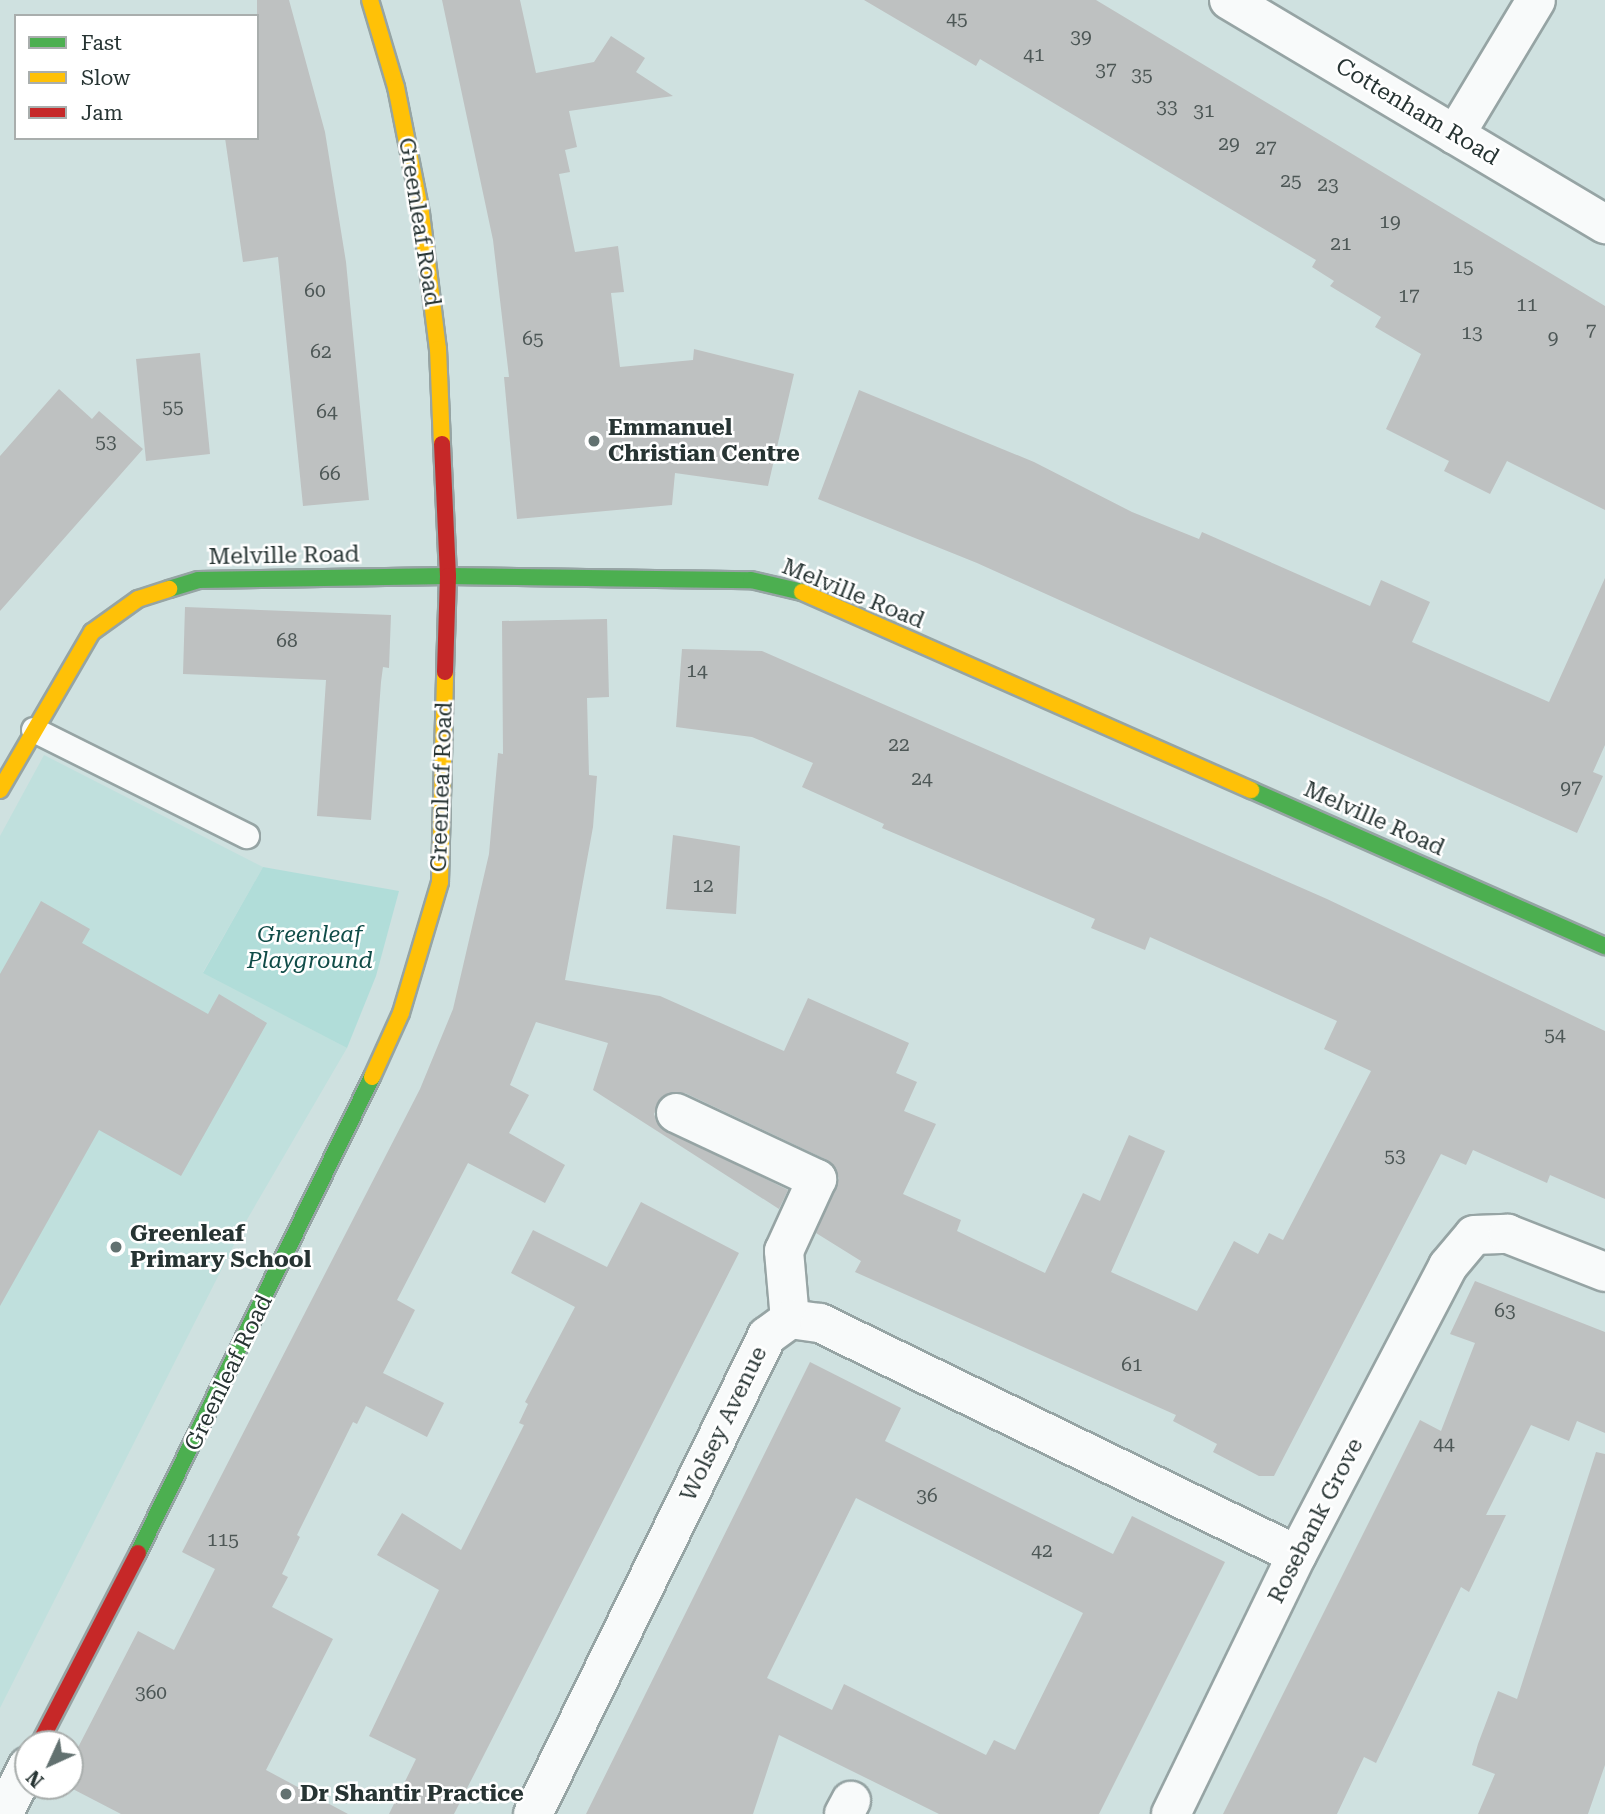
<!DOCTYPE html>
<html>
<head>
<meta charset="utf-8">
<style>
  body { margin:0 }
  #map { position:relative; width:1605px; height:1814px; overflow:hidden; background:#cfe1e0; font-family:"Roboto Serif",serif }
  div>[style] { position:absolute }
  .built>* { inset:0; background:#c0e0dd }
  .green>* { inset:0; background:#b1ddd9 }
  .building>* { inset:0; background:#bec1c1 }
  .roads { filter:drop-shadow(2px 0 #96a4a4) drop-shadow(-2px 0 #96a4a4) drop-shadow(0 2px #96a4a4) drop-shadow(0 -2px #96a4a4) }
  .lane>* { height:24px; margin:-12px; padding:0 12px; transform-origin:12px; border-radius:12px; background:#f8fafa }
  .street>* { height:38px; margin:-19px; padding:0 19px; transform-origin:19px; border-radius:19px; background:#f8fafa }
  .fast>* { height:16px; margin:-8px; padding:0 8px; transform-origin:8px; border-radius:8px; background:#4caf50 }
  .slow>* { height:16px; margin:-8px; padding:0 8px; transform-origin:8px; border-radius:8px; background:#ffc107 }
  .jam>* { height:16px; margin:-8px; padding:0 8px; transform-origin:8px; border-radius:8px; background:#c62828 }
  .dots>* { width:19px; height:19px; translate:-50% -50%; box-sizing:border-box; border:4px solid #fff; border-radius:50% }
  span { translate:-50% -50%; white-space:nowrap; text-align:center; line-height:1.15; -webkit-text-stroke:5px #fff; paint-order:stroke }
  .number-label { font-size:19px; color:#4d5756 }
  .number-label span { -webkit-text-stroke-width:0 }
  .street-label { font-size:23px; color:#273433 }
  .poi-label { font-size:23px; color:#273433; font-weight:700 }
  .left { translate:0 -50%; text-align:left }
  .park-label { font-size:23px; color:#104c48; font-style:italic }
  .legend { position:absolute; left:14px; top:14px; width:245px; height:126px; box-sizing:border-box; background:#fff; border:2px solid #a9aead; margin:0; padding:9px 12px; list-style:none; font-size:21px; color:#273433 }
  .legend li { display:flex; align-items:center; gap:14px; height:35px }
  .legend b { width:35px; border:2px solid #a9aead }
  .north { position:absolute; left:14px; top:1730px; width:70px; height:70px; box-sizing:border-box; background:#fff; border:2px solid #a9aead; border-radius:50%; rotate:225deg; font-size:19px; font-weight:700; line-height:28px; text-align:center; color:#273433 }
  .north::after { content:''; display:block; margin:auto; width:24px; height:32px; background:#627170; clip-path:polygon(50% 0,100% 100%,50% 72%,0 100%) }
</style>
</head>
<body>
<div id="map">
  <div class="built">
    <div style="clip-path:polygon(44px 755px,263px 867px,203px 972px,347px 1048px,245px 1223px,0 1708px,0 836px)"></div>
  </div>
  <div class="green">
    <div style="clip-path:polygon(263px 867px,399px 891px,376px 976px,347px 1048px,203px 973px)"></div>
  </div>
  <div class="building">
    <div style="clip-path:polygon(257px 0,289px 0,325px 132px,346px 262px,369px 500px,303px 506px,278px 257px,243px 262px,225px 138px,257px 138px)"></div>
    <div style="clip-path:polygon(442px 0,520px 0,536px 73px,594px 62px,611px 36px,645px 58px,636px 72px,673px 96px,569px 111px,577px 147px,565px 150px,570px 172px,559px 174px,575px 252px,618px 246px,624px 292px,611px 293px,620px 367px,693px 360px,694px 349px,794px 374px,768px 486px,675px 473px,672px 505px,517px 519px,504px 377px,509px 377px,493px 240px)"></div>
    <div style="clip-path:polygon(864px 0,1096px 0,1605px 306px,1605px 510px,1507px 461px,1490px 494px,1444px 471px,1449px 461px,1386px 429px,1421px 354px,1375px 327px,1381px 317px,1330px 286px,1334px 281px,1312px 267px,1316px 260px,980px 59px,976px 66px)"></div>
    <div style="clip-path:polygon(200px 353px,210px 454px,146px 461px,136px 359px)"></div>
    <div style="clip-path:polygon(59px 389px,92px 419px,99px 411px,143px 449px,0 611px,0 456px)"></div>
    <div style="clip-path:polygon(859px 390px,1034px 462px,1132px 512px,1199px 539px,1202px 532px,1370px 606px,1381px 580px,1430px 602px,1412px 642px,1549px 702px,1605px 578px,1605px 745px,1593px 772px,1603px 776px,1577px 833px,977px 563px,818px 499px)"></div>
    <div style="clip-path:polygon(185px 607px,391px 615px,389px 668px,383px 667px,381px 682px,371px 820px,317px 816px,326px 680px,183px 674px)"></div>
    <div style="clip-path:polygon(607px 619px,609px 697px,587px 698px,589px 775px,597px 776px,593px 827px,565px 980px,660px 996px,784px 1051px,808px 998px,909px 1043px,896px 1073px,917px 1082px,904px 1111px,936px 1124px,903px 1194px,961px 1220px,957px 1231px,1045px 1273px,1083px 1193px,1100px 1201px,1129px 1135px,1165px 1151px,1111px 1272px,1197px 1311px,1234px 1241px,1258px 1254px,1269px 1233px,1283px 1240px,1371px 1071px,1324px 1049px,1337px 1021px,1150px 937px,1145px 950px,1091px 928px,1095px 919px,882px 828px,884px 824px,802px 787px,813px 763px,752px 737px,676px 727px,682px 649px,762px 651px,1327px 899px,1605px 1031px,1605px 1199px,1550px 1175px,1547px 1183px,1473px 1150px,1466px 1165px,1441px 1154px,1274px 1476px,1259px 1476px,1213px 1452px,1217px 1444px,1173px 1421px,1176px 1415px,855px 1272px,861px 1261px,816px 1233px,839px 1178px,827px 1160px,685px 1093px,663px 1096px,654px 1114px,659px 1126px,788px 1190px,779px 1209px,593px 1090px,608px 1043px,536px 1022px,510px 1085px,529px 1095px,509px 1133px,565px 1165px,545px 1203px,468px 1163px,397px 1300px,415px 1310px,383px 1373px,444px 1403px,427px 1437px,366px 1406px,357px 1424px,353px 1422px,297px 1535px,300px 1537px,282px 1574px,288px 1577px,272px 1607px,333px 1639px,266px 1770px,348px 1814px,121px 1814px,67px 1786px,70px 1763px,138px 1631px,174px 1650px,215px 1569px,182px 1552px,420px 1089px,453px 1009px,489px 854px,498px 753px,503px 754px,502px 621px)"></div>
    <div style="clip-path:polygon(673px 835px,740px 846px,736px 914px,666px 909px)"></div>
    <div style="clip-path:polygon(41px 901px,90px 929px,82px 943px,208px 1014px,219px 994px,267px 1023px,181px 1176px,99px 1130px,0 1306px,0 974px)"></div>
    <div style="clip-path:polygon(641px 1202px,739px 1253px,454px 1814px,389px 1814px,416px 1759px,369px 1736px,439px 1590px,377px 1555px,402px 1513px,461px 1550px,524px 1425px,519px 1423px,528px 1404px,525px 1402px,575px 1307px,511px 1273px,533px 1230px,607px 1267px)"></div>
    <div style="clip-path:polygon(1475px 1281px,1605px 1332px,1605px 1433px,1577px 1421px,1569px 1441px,1531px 1425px,1486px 1515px,1506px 1515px,1469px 1592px,1461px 1587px,1376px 1763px,1364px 1757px,1337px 1814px,1223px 1814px,1420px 1420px,1441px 1431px,1475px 1343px,1450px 1334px)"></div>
    <div style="clip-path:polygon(evenodd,810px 1362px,901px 1408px,885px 1441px,1113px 1554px,1132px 1516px,1225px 1562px,1099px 1814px,939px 1814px,779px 1735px,753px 1814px,586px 1814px,810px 1362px,856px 1498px,1083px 1613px,1015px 1750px,994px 1740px,986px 1755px,844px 1684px,832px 1710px,767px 1678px,856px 1498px)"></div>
    <div style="clip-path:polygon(1596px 1452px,1605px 1454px,1605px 1765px,1588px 1814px,1478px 1814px,1495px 1774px,1472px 1765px,1478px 1744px,1498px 1691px,1517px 1699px)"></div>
  </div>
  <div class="roads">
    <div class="lane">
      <div style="left:34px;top:730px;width:238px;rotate:26.5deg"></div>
    </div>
    <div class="street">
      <div style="left:1229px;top:0;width:438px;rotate:30.8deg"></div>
      <div style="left:1455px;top:135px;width:157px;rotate:-59deg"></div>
      <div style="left:676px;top:1113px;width:156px;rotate:25.1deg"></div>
      <div style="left:817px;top:1179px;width:79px;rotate:114.6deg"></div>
      <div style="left:784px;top:1251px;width:68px;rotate:85deg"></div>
      <div style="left:3px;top:1814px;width:54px;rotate:-62.5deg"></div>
      <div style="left:533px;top:1814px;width:532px;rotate:-63.92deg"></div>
      <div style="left:767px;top:1336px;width:29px;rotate:-36deg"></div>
      <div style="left:790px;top:1319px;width:30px;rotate:8deg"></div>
      <div style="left:820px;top:1323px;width:530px;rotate:25.94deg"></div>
      <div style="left:844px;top:1814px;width:15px;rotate:-62deg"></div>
      <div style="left:1171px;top:1814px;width:288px;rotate:-64.1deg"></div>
      <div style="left:1297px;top:1555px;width:326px;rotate:-62.4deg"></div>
      <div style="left:1448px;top:1266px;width:40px;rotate:-50deg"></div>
      <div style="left:1474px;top:1235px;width:34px;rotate:-2deg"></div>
      <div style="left:1508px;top:1234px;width:104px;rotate:21.4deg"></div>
    </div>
    <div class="fast">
      <div style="left:169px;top:589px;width:30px;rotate:-17deg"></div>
      <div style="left:198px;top:580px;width:250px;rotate:-0.9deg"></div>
      <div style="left:448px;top:576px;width:303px;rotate:0.8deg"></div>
      <div style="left:751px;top:580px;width:52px;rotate:13.2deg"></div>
      <div style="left:1251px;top:790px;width:387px;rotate:23.8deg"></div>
      <div style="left:138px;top:1553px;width:530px;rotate:-63.82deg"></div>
    </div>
    <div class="slow">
      <div style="left:370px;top:0;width:91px;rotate:73.4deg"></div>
      <div style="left:396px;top:87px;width:128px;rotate:78.8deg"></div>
      <div style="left:421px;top:213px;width:137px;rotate:82.9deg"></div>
      <div style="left:438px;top:349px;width:95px;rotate:87.6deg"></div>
      <div style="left:802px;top:592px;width:491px;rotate:23.8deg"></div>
      <div style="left:0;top:790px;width:183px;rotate:-59.8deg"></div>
      <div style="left:92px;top:632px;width:57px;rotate:-35.7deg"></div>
      <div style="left:138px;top:599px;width:33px;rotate:-18deg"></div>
      <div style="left:372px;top:1077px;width:70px;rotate:-65.6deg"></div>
      <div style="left:401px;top:1013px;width:137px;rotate:-73.4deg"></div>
      <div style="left:440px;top:882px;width:210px;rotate:-88.6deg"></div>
    </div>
    <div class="jam">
      <div style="left:442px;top:444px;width:132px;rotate:87.4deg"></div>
      <div style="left:448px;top:576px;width:96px;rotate:91.8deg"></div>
      <div style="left:39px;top:1744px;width:215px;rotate:-62.6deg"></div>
    </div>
  </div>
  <div class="dots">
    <div style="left:594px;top:441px;background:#627170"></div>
    <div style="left:116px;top:1247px;background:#627170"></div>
    <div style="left:286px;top:1794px;background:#627170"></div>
  </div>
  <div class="number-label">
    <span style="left:957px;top:19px">45</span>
    <span style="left:1081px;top:37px">39</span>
    <span style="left:1034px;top:55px">41</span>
    <span style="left:1106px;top:70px">37</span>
    <span style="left:1142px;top:75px">35</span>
    <span style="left:1167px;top:107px">33</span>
    <span style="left:1204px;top:111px">31</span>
    <span style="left:1229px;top:144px">29</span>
    <span style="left:1266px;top:148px">27</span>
    <span style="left:1291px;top:181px">25</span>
    <span style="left:1328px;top:185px">23</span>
    <span style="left:1390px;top:222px">19</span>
    <span style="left:1341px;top:244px">21</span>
    <span style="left:1463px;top:267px">15</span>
    <span style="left:315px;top:291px">60</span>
    <span style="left:1409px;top:296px">17</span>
    <span style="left:1527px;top:305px">11</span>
    <span style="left:1591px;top:331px">7</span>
    <span style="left:1472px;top:333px">13</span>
    <span style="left:1553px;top:338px">9</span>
    <span style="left:533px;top:339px">65</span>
    <span style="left:321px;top:352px">62</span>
    <span style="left:173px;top:407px">55</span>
    <span style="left:327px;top:412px">64</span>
    <span style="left:106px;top:442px">53</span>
    <span style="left:330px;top:474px">66</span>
    <span style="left:287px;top:641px">68</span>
    <span style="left:697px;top:671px">14</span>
    <span style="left:899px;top:745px">22</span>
    <span style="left:922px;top:779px">24</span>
    <span style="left:1571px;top:788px">97</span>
    <span style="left:703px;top:886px">12</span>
    <span style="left:1555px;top:1035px">54</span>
    <span style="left:1395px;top:1156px">53</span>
    <span style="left:1505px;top:1311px">63</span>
    <span style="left:1132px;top:1365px">61</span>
    <span style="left:1444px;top:1444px">44</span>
    <span style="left:927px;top:1496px">36</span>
    <span style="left:223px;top:1540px">115</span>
    <span style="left:1042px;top:1551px">42</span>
    <span style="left:151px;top:1693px">360</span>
  </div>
  <div class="street-label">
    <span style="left:1417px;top:112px;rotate:31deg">Cottenham Road</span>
    <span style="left:419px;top:222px;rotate:81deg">Greenleaf Road</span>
    <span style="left:284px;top:556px;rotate:-1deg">Melville Road</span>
    <span style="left:853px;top:594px;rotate:22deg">Melville Road</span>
    <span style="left:442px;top:787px;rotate:-88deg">Greenleaf Road</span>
    <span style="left:1374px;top:819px;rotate:24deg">Melville Road</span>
    <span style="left:229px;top:1373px;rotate:-64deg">Greenleaf Road</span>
    <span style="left:724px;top:1424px;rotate:-64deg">Wolsey Avenue</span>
    <span style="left:1316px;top:1521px;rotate:-63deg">Rosebank Grove</span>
  </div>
  <div class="poi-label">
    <span class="left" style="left:608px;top:441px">Emmanuel<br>Christian Centre</span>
    <span class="left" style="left:130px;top:1247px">Greenleaf<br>Primary School</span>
    <span class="left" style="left:300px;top:1794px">Dr Shantir Practice</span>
  </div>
  <div class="park-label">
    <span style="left:310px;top:948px">Greenleaf<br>Playground</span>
  </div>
  <ul class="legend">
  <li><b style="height:9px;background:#4caf50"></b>Fast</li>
  <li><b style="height:9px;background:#ffc107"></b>Slow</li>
  <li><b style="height:9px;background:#c62828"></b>Jam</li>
  </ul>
  <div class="north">N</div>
</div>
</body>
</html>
